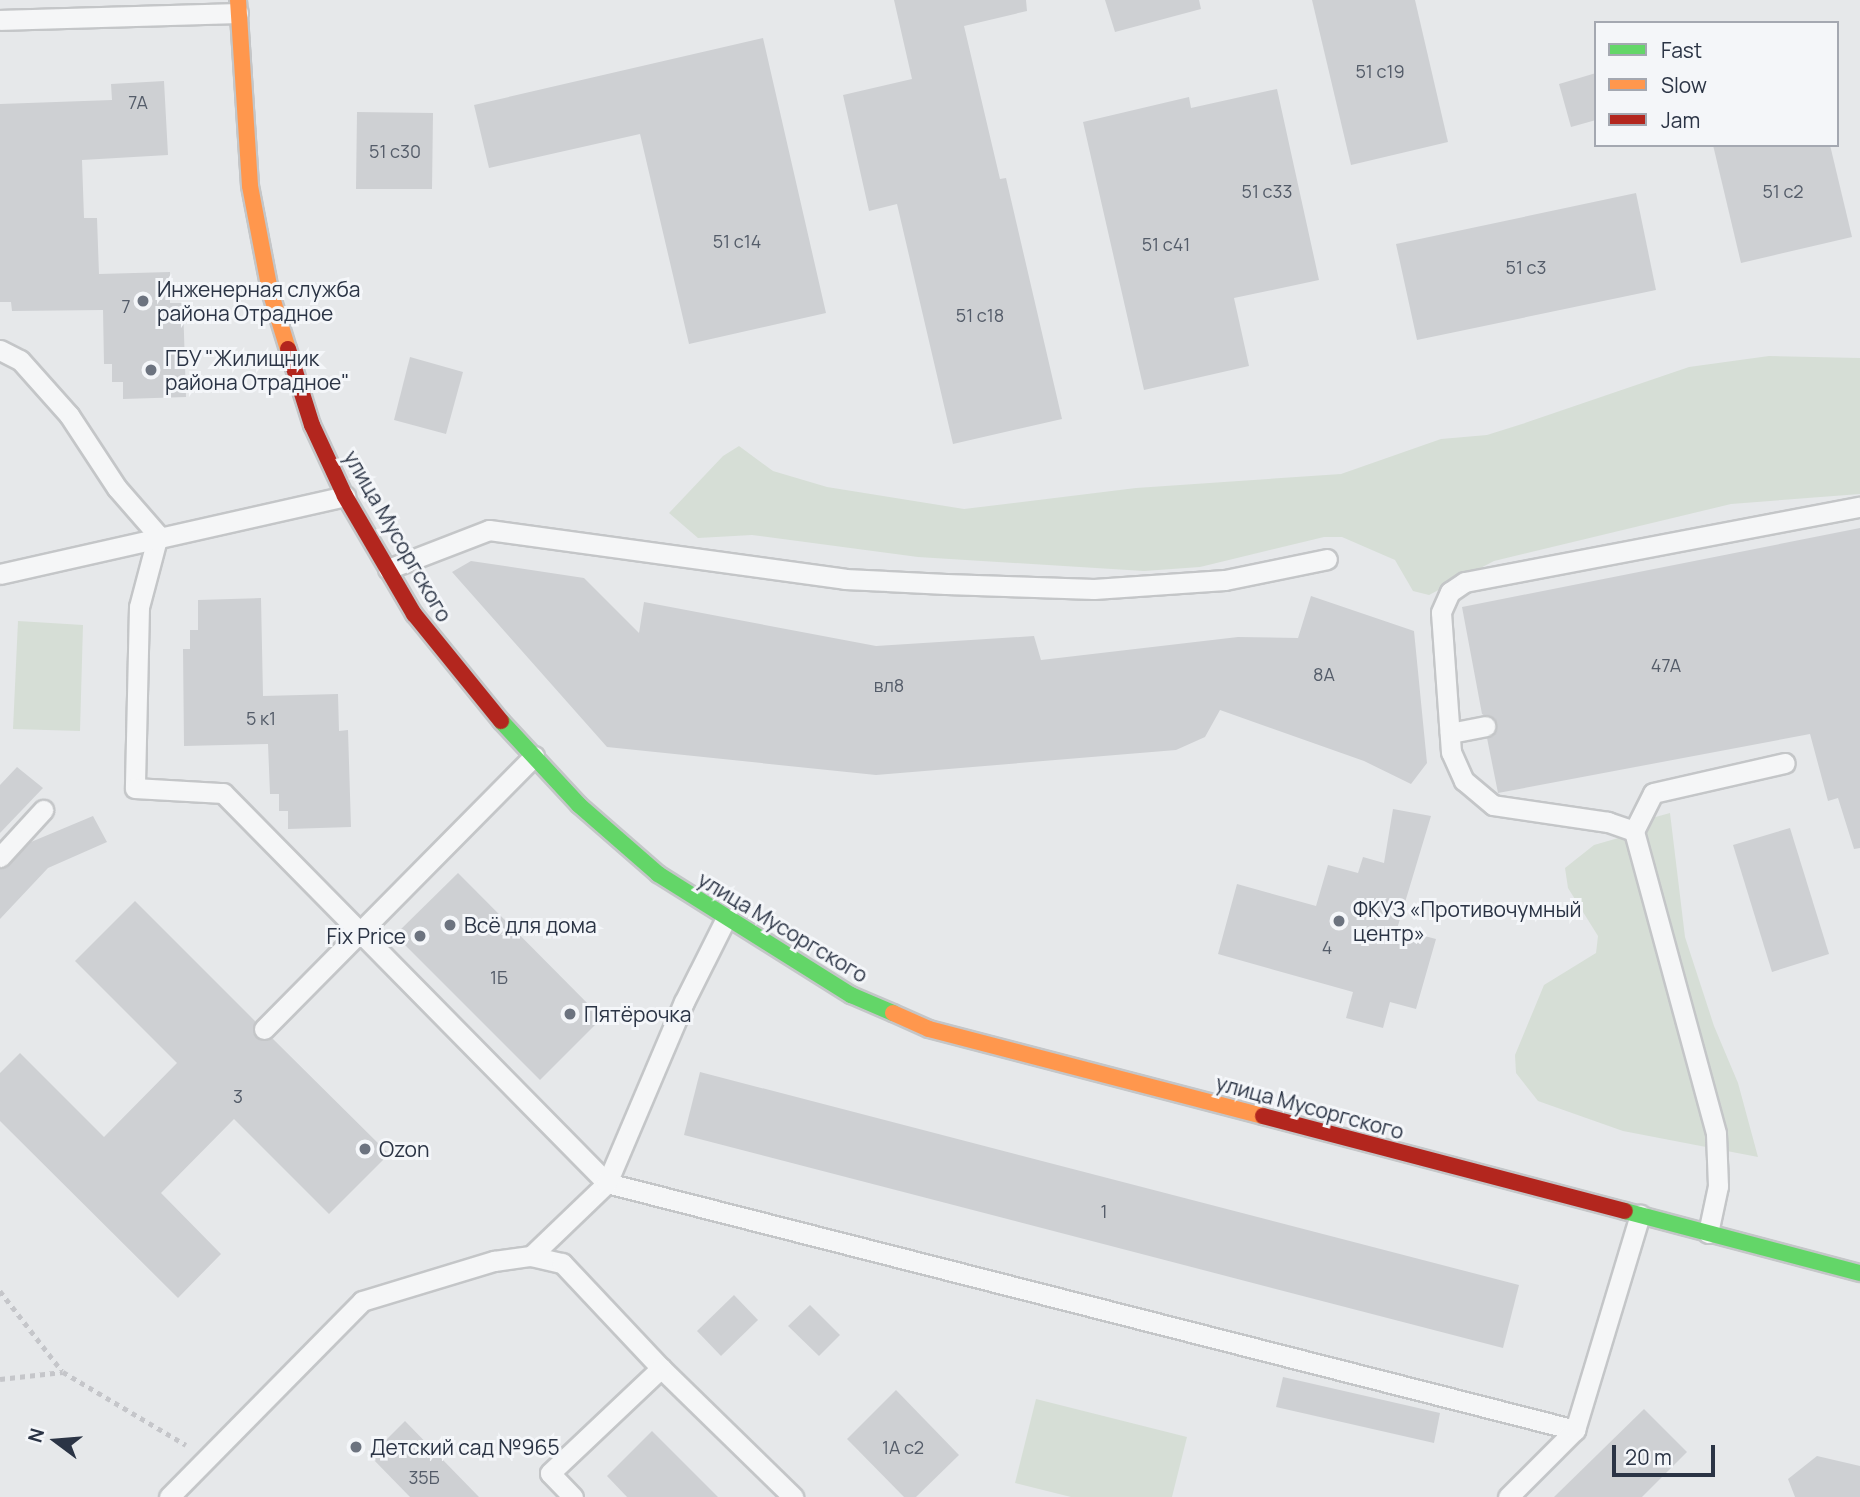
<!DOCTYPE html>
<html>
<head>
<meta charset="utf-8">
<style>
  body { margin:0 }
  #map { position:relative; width:1860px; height:1497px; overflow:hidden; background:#e6e8ea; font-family:Manrope,sans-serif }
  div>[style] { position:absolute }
  .green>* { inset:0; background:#d6ded6 }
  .building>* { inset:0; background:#ced0d3 }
  .path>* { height:4.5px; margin-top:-2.25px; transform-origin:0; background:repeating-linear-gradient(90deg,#c5c6ca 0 5px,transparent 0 10px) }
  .roads { filter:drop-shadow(2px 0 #c4c6c8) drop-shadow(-2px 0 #c4c6c8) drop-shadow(0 2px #c4c6c8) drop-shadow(0 -2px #c4c6c8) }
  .lane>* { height:19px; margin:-9.5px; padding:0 9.5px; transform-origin:9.5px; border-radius:9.5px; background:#f5f6f7 }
  .fast>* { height:16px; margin:-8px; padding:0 8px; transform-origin:8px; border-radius:8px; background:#63d668 }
  .slow>* { height:16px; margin:-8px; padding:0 8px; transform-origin:8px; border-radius:8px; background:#ff974d }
  .jam>* { height:16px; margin:-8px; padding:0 8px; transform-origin:8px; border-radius:8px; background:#b3261e }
  .dots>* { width:19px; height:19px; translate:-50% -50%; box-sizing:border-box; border:4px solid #f4f6f9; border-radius:50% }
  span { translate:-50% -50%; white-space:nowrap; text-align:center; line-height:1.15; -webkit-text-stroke:6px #f4f6f9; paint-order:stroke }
  .number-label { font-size:18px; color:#545c69 }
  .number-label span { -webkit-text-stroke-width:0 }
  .poi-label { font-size:21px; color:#2b3445 }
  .left { translate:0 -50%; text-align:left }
  .right { translate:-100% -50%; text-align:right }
  .street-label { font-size:21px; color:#2b3445 }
  .legend { position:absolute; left:1594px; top:21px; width:245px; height:126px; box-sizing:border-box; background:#f4f6f9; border:2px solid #a4a8b1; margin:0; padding:9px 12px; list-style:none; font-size:21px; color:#2b3445 }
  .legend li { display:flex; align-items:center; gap:14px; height:35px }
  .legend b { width:35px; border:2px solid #a4a8b1 }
  .north { position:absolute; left:21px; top:1406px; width:70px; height:70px; -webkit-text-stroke:5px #f4f6f9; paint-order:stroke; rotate:286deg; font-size:19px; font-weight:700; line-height:28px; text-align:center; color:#2b3445 }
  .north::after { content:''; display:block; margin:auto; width:24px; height:32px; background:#2b3445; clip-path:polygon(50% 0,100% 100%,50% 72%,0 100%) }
  .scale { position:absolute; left:1612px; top:1445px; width:103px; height:32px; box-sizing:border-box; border:4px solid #2b3445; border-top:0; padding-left:9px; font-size:21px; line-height:24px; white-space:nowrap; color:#2b3445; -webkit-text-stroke:5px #f4f6f9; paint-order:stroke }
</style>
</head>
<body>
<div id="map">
  <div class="green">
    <div style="clip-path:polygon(1769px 356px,1860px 358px,1860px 494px,1731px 504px,1494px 561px,1429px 595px,1413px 591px,1395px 560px,1342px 537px,1324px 537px,1200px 567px,1144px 571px,918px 557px,752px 535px,698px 538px,669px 513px,723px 456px,739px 446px,773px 471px,827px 487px,964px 509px,1136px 488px,1341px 474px,1441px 439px,1487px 435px,1522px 424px,1689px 367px)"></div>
    <div style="clip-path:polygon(18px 621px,83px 625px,80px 731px,13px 729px)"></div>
    <div style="clip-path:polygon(1670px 813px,1685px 937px,1714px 1026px,1738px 1083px,1758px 1157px,1623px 1131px,1538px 1101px,1516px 1073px,1515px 1055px,1544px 985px,1596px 953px,1598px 936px,1568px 888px,1565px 868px,1594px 845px,1629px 835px,1652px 818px)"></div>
    <div style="clip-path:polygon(1036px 1399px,1187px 1437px,1172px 1497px,1071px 1497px,1015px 1483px)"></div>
  </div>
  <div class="building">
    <div style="clip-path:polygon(894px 0,1026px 0,1027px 11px,964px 26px,1000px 179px,1006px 178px,1062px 419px,953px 444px,897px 204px,869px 211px,843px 95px,912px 79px)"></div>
    <div style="clip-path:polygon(1105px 0,1199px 0,1201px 9px,1115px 32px)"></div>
    <div style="clip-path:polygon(1312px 0,1415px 0,1448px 142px,1351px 165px)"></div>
    <div style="clip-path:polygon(763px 38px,826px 313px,689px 344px,640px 134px,489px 168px,474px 105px)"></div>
    <div style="clip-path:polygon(1596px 73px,1596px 120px,1571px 127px,1559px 84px)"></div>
    <div style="clip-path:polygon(164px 81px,168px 155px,82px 160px,84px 218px,97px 218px,99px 274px,170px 272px,170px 303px,183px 303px,186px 397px,123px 399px,123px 382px,112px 382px,112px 364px,104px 364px,103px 310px,12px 311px,11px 302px,0 302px,0 104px,112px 100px,111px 84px)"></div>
    <div style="clip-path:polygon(1277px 89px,1319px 280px,1234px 298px,1249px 366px,1144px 390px,1083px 122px,1189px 97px,1191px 108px)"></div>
    <div style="clip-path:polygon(357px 112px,433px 113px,432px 189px,356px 189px)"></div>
    <div style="clip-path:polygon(1713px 145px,1830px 145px,1852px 237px,1741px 263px)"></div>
    <div style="clip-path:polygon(1636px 193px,1656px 290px,1417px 340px,1396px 244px)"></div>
    <div style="clip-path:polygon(410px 357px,463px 372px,446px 434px,394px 420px)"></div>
    <div style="clip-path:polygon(1860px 528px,1860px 848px,1854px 849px,1838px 798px,1828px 801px,1810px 734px,1498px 793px,1487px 738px,1496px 731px,1497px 723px,1482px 714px,1462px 607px)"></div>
    <div style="clip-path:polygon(471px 561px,584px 578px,639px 633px,644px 602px,876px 646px,1034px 636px,1041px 660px,1238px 637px,1298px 638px,1311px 596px,1414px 631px,1427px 763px,1411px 784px,1364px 761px,1220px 710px,1205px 737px,1176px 750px,876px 775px,607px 747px,452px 572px)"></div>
    <div style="clip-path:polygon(261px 598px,263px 696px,338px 694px,339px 731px,348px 730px,351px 827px,288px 829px,288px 811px,279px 811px,279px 794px,270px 794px,268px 744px,184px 746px,183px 649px,190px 649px,190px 630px,198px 630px,198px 600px)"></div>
    <div style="clip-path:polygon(17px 767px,43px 788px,0 833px,0 785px)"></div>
    <div style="clip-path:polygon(1393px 809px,1431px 816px,1397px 929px,1436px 939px,1416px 1009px,1390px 1002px,1383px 1028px,1346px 1018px,1353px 992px,1218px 954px,1237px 884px,1316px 906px,1328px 865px,1358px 873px,1363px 857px,1384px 863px)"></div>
    <div style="clip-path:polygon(93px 816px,107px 842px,48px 868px,0 919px,0 869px,31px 842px)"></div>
    <div style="clip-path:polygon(1790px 828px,1829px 954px,1772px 972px,1733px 845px)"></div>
    <div style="clip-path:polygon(458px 873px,602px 1018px,540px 1080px,395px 935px)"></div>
    <div style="clip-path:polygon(135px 901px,255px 1021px,255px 1037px,272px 1038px,389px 1154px,329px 1214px,234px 1119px,161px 1193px,221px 1254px,178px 1298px,0 1121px,0 1073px,20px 1053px,104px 1137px,177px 1063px,75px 961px)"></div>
    <div style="clip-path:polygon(700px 1072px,1519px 1285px,1503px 1348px,684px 1135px)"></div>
    <div style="clip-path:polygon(734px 1295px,758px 1320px,721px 1356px,697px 1331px)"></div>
    <div style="clip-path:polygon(810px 1305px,840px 1335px,819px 1356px,788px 1326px)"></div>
    <div style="clip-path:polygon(1283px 1377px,1440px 1413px,1434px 1443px,1276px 1407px)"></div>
    <div style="clip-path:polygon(896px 1390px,959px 1455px,916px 1497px,904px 1497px,847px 1439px)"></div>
    <div style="clip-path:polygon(1644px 1409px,1687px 1452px,1642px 1497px,1554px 1497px)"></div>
    <div style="clip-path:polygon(405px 1421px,479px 1497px,410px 1497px,370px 1456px)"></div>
    <div style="clip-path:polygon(652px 1431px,718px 1497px,627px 1497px,607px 1476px)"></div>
    <div style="clip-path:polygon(1817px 1456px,1860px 1466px,1860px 1497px,1795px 1497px,1788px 1479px)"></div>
  </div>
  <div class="path">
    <div style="left:0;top:1291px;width:101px;rotate:52.2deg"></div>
    <div style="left:0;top:1379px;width:63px;rotate:-6.3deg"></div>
    <div style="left:63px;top:1372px;width:143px;rotate:30.7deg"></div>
  </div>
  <div class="roads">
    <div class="lane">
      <div style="left:0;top:20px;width:238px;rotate:-1.7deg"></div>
      <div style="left:0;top:350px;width:22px;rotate:27deg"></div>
      <div style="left:20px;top:360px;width:74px;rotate:48.3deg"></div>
      <div style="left:69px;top:415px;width:87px;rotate:56.7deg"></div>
      <div style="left:117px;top:488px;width:62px;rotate:48.9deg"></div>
      <div style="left:158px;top:535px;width:74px;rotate:104.8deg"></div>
      <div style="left:139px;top:607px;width:181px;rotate:91.3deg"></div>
      <div style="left:135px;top:788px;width:88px;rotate:3.3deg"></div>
      <div style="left:223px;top:793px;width:547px;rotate:45.44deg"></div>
      <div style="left:607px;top:1183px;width:999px;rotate:14.31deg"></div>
      <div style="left:388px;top:569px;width:108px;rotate:-21.1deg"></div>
      <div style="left:489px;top:530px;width:359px;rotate:7.8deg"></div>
      <div style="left:845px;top:579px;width:101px;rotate:2.8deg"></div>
      <div style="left:946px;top:584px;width:148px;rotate:1.9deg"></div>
      <div style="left:1094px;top:589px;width:131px;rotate:-3.9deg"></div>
      <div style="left:1225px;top:580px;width:104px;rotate:-11.6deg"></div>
      <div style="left:0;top:574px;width:354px;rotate:-12.7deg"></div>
      <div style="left:1450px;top:733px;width:36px;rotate:-11deg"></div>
      <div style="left:1634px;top:831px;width:42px;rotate:-63.4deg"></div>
      <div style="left:1653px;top:793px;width:135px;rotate:-12.8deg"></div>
      <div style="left:0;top:857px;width:64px;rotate:-47.5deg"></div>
      <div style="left:264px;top:1029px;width:384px;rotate:-45.3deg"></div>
      <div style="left:1708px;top:1233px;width:48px;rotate:-78deg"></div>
      <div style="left:1718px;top:1186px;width:53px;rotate:-92.2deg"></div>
      <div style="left:1716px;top:1133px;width:313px;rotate:-105.2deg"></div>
      <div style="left:1634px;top:831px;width:28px;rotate:-161deg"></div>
      <div style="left:1608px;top:822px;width:116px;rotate:-171.6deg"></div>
      <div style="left:1493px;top:805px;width:38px;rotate:-140deg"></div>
      <div style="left:1464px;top:781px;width:32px;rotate:-114deg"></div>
      <div style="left:1451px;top:752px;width:140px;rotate:-94.1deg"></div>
      <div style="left:1441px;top:612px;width:22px;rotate:-66deg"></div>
      <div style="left:1450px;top:592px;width:18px;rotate:-34deg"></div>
      <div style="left:1465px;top:582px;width:402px;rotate:-10.8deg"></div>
      <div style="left:531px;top:1256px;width:105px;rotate:-43.8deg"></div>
      <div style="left:607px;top:1183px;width:197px;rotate:-67deg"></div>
      <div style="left:684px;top:1002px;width:94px;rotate:-63.4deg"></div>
      <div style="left:169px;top:1497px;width:275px;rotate:-45.4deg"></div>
      <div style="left:362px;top:1301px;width:138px;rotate:-16.9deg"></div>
      <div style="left:494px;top:1261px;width:37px;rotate:-8deg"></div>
      <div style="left:531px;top:1256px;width:32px;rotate:13deg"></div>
      <div style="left:562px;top:1263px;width:144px;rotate:46.7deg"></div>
      <div style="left:661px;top:1368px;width:185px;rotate:44.3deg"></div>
      <div style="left:573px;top:1497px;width:33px;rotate:-134deg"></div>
      <div style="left:550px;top:1473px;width:153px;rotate:-43.4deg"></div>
      <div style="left:1508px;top:1497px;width:95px;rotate:-45deg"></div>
      <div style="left:1575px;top:1430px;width:225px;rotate:-73.2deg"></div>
    </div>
    <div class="fast">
      <div style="left:501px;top:721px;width:115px;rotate:47.1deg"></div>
      <div style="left:579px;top:805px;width:105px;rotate:41.1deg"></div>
      <div style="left:658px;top:874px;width:228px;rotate:32.1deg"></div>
      <div style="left:851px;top:995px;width:46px;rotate:23.2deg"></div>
      <div style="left:1625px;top:1211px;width:243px;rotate:14.8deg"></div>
    </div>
    <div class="slow">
      <div style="left:238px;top:0;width:186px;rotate:86.3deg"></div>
      <div style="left:250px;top:186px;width:107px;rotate:79.2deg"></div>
      <div style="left:270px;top:291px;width:61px;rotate:72.8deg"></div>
      <div style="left:893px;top:1013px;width:39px;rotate:24deg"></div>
      <div style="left:929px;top:1029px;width:345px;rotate:14.6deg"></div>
    </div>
    <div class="jam">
      <div style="left:288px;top:349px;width:80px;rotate:72.5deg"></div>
      <div style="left:312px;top:425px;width:78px;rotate:65.1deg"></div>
      <div style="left:345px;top:496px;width:137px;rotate:59.7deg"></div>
      <div style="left:414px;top:614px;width:138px;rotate:50.9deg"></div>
      <div style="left:1263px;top:1116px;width:374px;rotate:14.7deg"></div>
    </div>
  </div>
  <div class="dots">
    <div style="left:143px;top:301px;background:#6c737f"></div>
    <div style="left:151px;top:370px;background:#6c737f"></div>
    <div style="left:1339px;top:921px;background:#6c737f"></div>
    <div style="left:450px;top:925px;background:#6c737f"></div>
    <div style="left:420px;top:936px;background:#6c737f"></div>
    <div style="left:570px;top:1014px;background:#6c737f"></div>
    <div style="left:365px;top:1149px;background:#6c737f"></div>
    <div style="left:356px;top:1447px;background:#6c737f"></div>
  </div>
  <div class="number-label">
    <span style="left:1380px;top:71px">51 с19</span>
    <span style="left:138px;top:102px">7А</span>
    <span style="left:395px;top:151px">51 с30</span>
    <span style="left:1267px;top:191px">51 с33</span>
    <span style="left:1783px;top:191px">51 с2</span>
    <span style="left:737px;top:241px">51 с14</span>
    <span style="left:1166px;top:244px">51 с41</span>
    <span style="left:1526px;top:267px">51 с3</span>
    <span style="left:126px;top:306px">7</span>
    <span style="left:980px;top:315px">51 с18</span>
    <span style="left:1666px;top:665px">47А</span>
    <span style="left:1324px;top:674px">8А</span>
    <span style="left:889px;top:685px">вл8</span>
    <span style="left:261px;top:718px">5 к1</span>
    <span style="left:1327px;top:947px">4</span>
    <span style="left:499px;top:977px">1Б</span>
    <span style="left:238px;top:1096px">3</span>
    <span style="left:1104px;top:1211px">1</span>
    <span style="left:903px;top:1447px">1А с2</span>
    <span style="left:424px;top:1477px">35Б</span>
  </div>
  <div class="poi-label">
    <span class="left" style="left:157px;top:301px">Инженерная служба<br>района Отрадное</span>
    <span class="left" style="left:165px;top:370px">ГБУ "Жилищник<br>района Отрадное"</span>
    <span class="left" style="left:1353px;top:921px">ФКУЗ «Противочумный<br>центр»</span>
    <span class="left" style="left:464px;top:925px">Всё для дома</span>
    <span class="right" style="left:406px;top:936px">Fix Price</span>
    <span class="left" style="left:584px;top:1014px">Пятёрочка</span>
    <span class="left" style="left:379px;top:1149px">Ozon</span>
    <span class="left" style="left:370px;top:1447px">Детский сад №965</span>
  </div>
  <div class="street-label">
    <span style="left:398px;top:536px;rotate:60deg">улица Мусоргского</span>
    <span style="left:783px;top:927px;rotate:31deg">улица Мусоргского</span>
    <span style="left:1310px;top:1107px;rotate:15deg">улица Мусоргского</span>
  </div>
  <ul class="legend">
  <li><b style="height:9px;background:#63d668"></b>Fast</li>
  <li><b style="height:9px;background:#ff974d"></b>Slow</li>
  <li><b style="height:9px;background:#b3261e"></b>Jam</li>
  </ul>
  <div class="north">N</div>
  <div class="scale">20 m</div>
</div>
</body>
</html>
